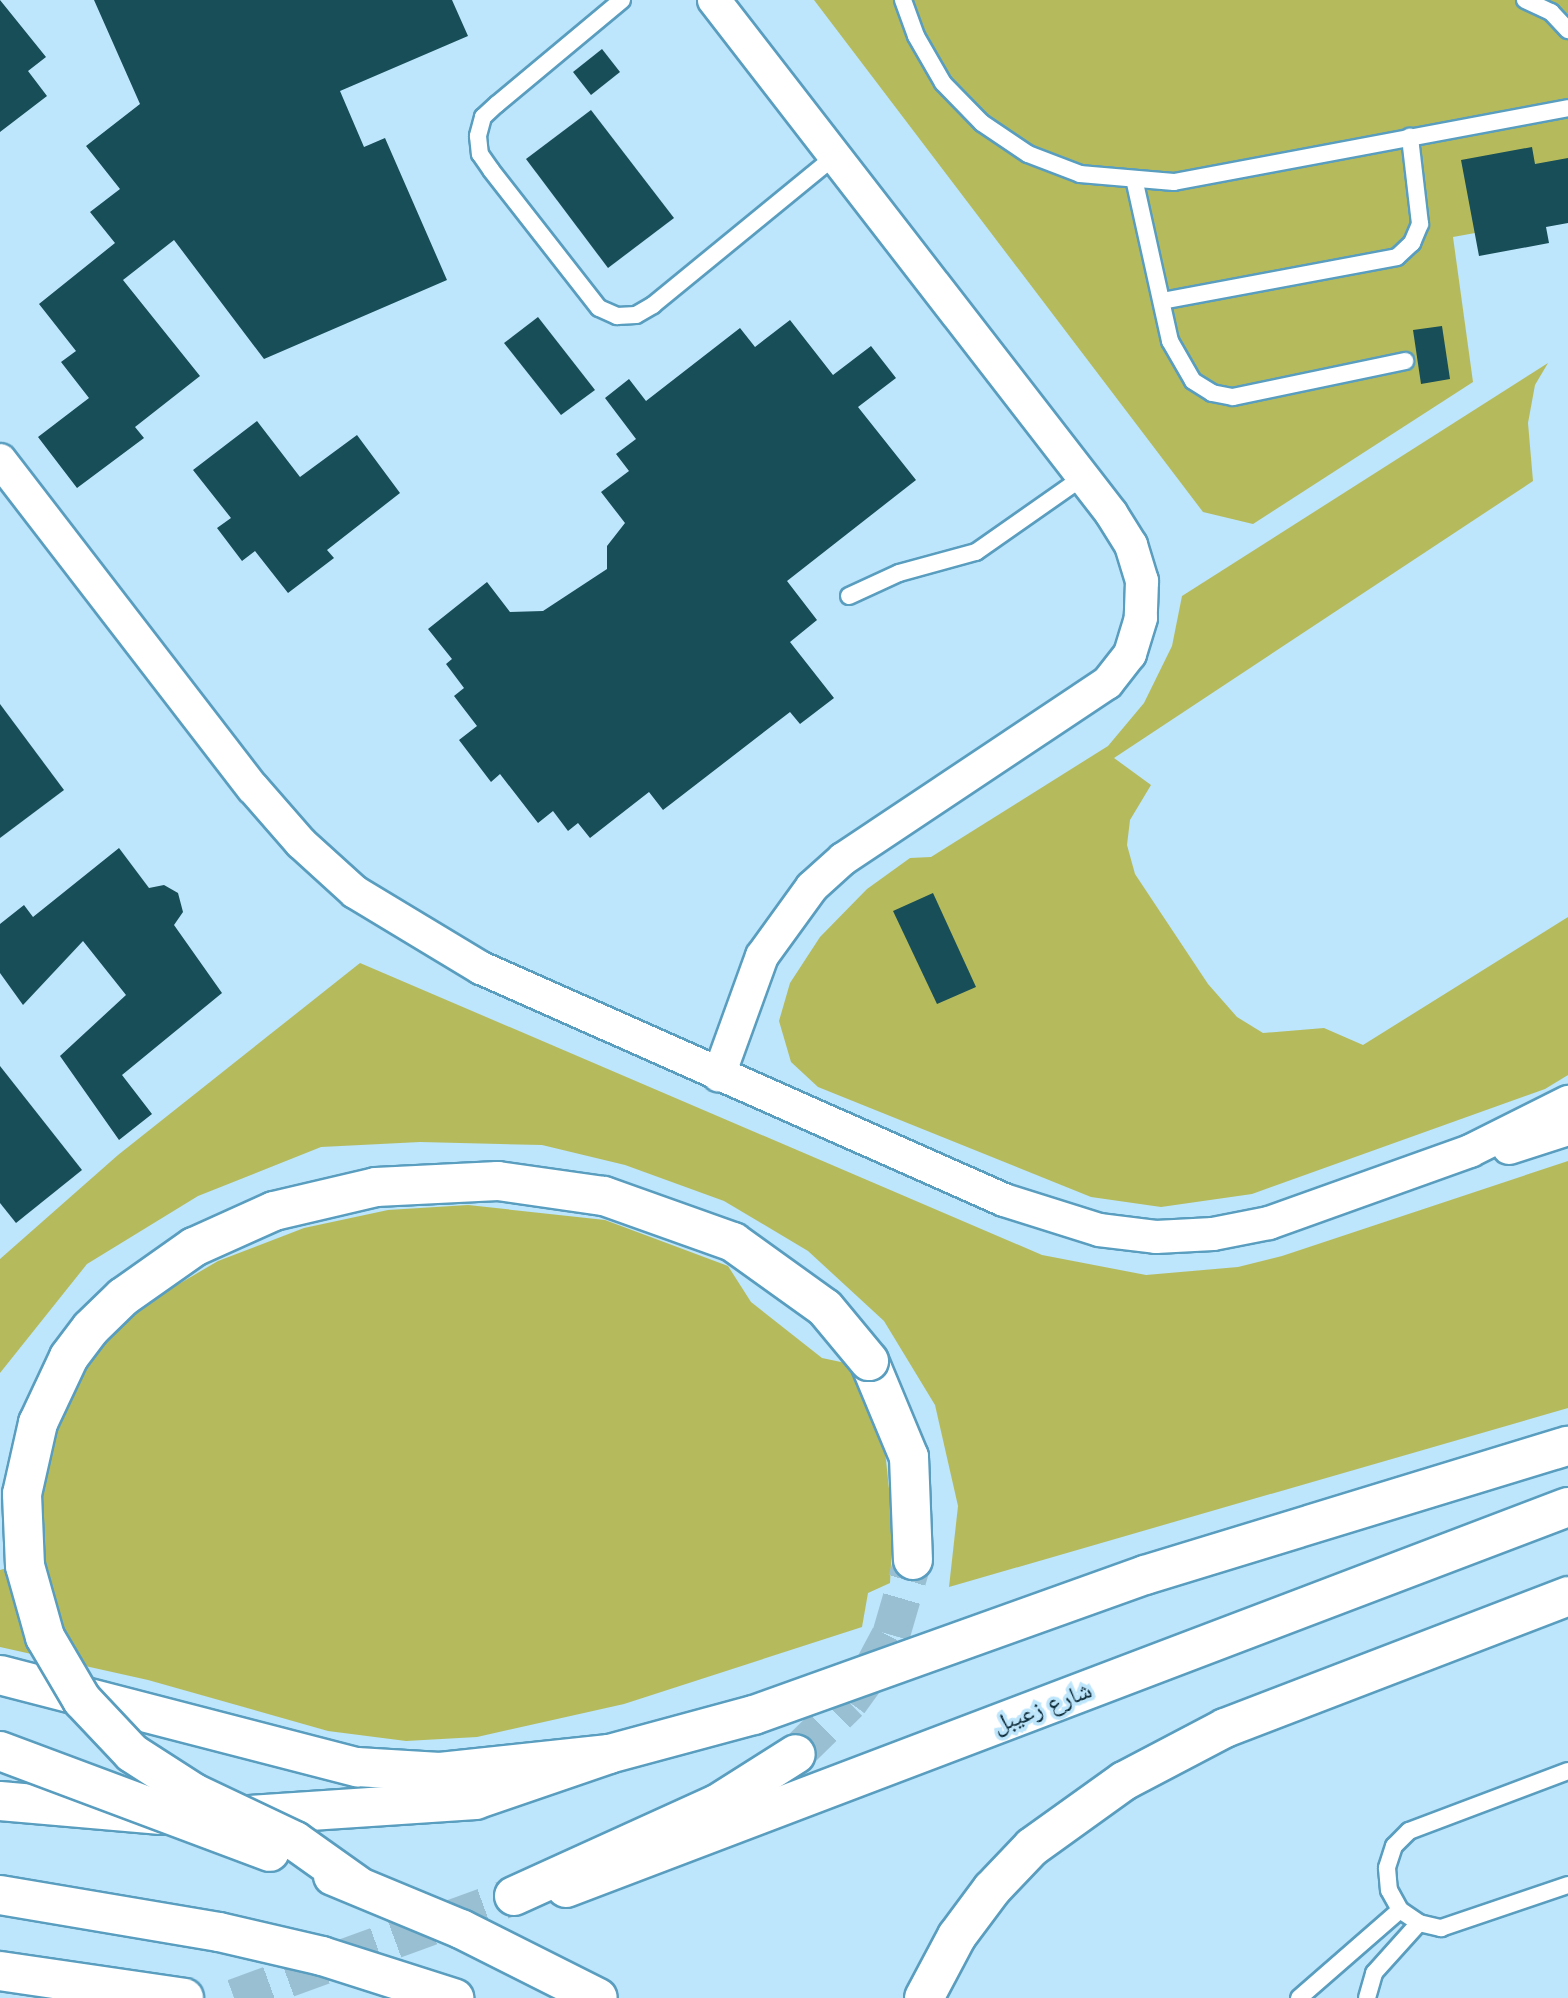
<!DOCTYPE html>
<html>
<head>
<meta charset="utf-8">
<style>
  body { margin:0 }
  #map { position:relative; width:1568px; height:1998px; overflow:hidden; background:#bde5fb; font-family:"Libre Baskerville","Noto Naskh Arabic",serif }
  div>[style] { position:absolute }
  .green>* { inset:0; background:#b5bb5d }
  .building>* { inset:0; background:#174e58 }
  .highway-tunnel>* { height:38px; margin-top:-19px; transform-origin:0; background:repeating-linear-gradient(90deg,#99bfd3 0 38px,transparent 0 57px) }
  .roads { filter:drop-shadow(2px 0 #599dbf) drop-shadow(-2px 0 #599dbf) drop-shadow(0 2px #599dbf) drop-shadow(0 -2px #599dbf) }
  .lane>* { height:16px; margin:-8px; padding:0 8px; transform-origin:8px; border-radius:8px; background:#fff }
  .street>* { height:32px; margin:-16px; padding:0 16px; transform-origin:16px; border-radius:16px; background:#fff }
  .secondary>* { height:38px; margin:-19px; padding:0 19px; transform-origin:19px; border-radius:19px; background:#fff }
  .highway>* { height:38px; margin:-19px; padding:0 19px; transform-origin:19px; border-radius:19px; background:#fff }
  .bridges { filter:drop-shadow(2px 0 #599dbf) drop-shadow(-2px 0 #599dbf) drop-shadow(0 2px #599dbf) drop-shadow(0 -2px #599dbf) }
  .highway-bridge>* { height:38px; margin:-19px; padding:0 19px; transform-origin:19px; border-radius:19px; background:#fff }
  span { translate:-50% -50%; white-space:nowrap; text-align:center; line-height:1.15; -webkit-text-stroke:7px #bde5fb; paint-order:stroke }
  .street-label { font-size:24px; color:#082633 }
</style>
</head>
<body>
<div id="map">
  <div class="green">
    <div style="clip-path:polygon(814px 0,1568px 0,1568px 216px,1453px 237px,1473px 382px,1253px 524px,1203px 512px)"></div>
    <div style="clip-path:polygon(1548px 363px,1535px 385px,1528px 423px,1533px 481px,1114px 758px,1151px 785px,1130px 820px,1127px 845px,1135px 874px,1208px 984px,1237px 1017px,1263px 1033px,1324px 1028px,1363px 1045px,1568px 917px,1568px 1075px,1545px 1089px,1252px 1194px,1161px 1207px,1091px 1197px,818px 1087px,791px 1062px,779px 1021px,790px 983px,820px 937px,867px 889px,910px 858px,931px 857px,1108px 746px,1144px 703px,1172px 646px,1182px 596px)"></div>
    <div style="clip-path:polygon(360px 963px,1042px 1255px,1146px 1275px,1238px 1267px,1282px 1256px,1568px 1161px,1568px 1408px,949px 1587px,958px 1506px,935px 1405px,884px 1321px,808px 1251px,724px 1201px,625px 1165px,542px 1145px,420px 1142px,321px 1147px,198px 1196px,87px 1264px,0 1373px,0 1259px,118px 1155px)"></div>
    <div style="clip-path:polygon(468px 1205px,605px 1220px,728px 1266px,751px 1302px,822px 1358px,855px 1365px,882px 1422px,893px 1527px,890px 1583px,868px 1593px,862px 1627px,624px 1704px,477px 1737px,406px 1741px,328px 1731px,148px 1680px,0 1647px,0 1570px,29px 1561px,46px 1427px,90px 1356px,136px 1309px,218px 1261px,304px 1228px,388px 1210px)"></div>
  </div>
  <div class="building">
    <div style="clip-path:polygon(0 0,46px 57px,28px 71px,47px 96px,0 132px)"></div>
    <div style="clip-path:polygon(94px 0,452px 0,468px 36px,340px 91px,364px 147px,385px 138px,447px 280px,264px 359px,174px 240px,123px 280px,200px 376px,135px 427px,144px 438px,77px 488px,38px 437px,89px 398px,61px 362px,76px 351px,39px 304px,115px 243px,90px 212px,120px 189px,86px 146px,140px 104px)"></div>
    <div style="clip-path:polygon(602px 49px,620px 72px,591px 95px,573px 72px)"></div>
    <div style="clip-path:polygon(591px 110px,674px 218px,608px 268px,526px 159px)"></div>
    <div style="clip-path:polygon(1532px 147px,1535px 164px,1568px 158px,1568px 223px,1546px 227px,1549px 243px,1479px 256px,1461px 160px)"></div>
    <div style="clip-path:polygon(538px 317px,595px 390px,561px 415px,504px 343px)"></div>
    <div style="clip-path:polygon(790px 320px,833px 375px,871px 346px,896px 378px,858px 407px,916px 480px,787px 581px,817px 620px,790px 642px,834px 698px,800px 724px,790px 712px,663px 810px,649px 792px,590px 838px,578px 823px,568px 831px,553px 811px,538px 823px,500px 774px,491px 782px,459px 740px,477px 726px,454px 696px,464px 688px,446px 664px,452px 659px,428px 629px,487px 582px,510px 612px,543px 611px,607px 569px,607px 546px,625px 523px,601px 492px,629px 471px,616px 454px,636px 439px,605px 398px,629px 379px,646px 401px,740px 328px,755px 347px)"></div>
    <div style="clip-path:polygon(1442px 326px,1450px 379px,1421px 384px,1413px 330px)"></div>
    <div style="clip-path:polygon(257px 421px,300px 477px,357px 435px,400px 493px,327px 550px,334px 558px,288px 593px,255px 551px,242px 561px,217px 528px,231px 518px,193px 470px)"></div>
    <div style="clip-path:polygon(0 704px,64px 790px,0 838px)"></div>
    <div style="clip-path:polygon(119px 848px,149px 888px,164px 885px,178px 893px,183px 912px,174px 925px,222px 993px,122px 1075px,152px 1114px,119px 1140px,60px 1056px,126px 995px,83px 941px,23px 1005px,0 973px,0 924px,24px 905px,33px 917px)"></div>
    <div style="clip-path:polygon(933px 893px,976px 987px,937px 1004px,893px 911px)"></div>
    <div style="clip-path:polygon(0 1066px,82px 1170px,16px 1223px,0 1203px)"></div>
  </div>
  <div class="highway-tunnel">
    <div style="left:796px;top:1754px;width:74px;rotate:-44.5deg"></div>
    <div style="left:849px;top:1702px;width:39px;rotate:-54deg"></div>
    <div style="left:872px;top:1670px;width:40px;rotate:-62deg"></div>
    <div style="left:891px;top:1635px;width:78px;rotate:-73.7deg"></div>
    <div style="left:234px;top:1998px;width:298px;rotate:-20deg"></div>
  </div>
  <div class="roads">
    <div class="lane">
      <div style="left:622px;top:0;width:163px;rotate:140.2deg"></div>
      <div style="left:497px;top:104px;width:19px;rotate:137deg"></div>
      <div style="left:483px;top:117px;width:20px;rotate:105deg"></div>
      <div style="left:478px;top:136px;width:18px;rotate:84deg"></div>
      <div style="left:480px;top:154px;width:19px;rotate:55deg"></div>
      <div style="left:491px;top:170px;width:175px;rotate:52deg"></div>
      <div style="left:599px;top:308px;width:20px;rotate:24deg"></div>
      <div style="left:617px;top:316px;width:19px;rotate:-3deg"></div>
      <div style="left:636px;top:315px;width:20px;rotate:-30deg"></div>
      <div style="left:653px;top:305px;width:235px;rotate:-39.3deg"></div>
      <div style="left:903px;top:0;width:38px;rotate:70deg"></div>
      <div style="left:916px;top:36px;width:54px;rotate:60.1deg"></div>
      <div style="left:943px;top:83px;width:56px;rotate:45.7deg"></div>
      <div style="left:982px;top:123px;width:55px;rotate:34deg"></div>
      <div style="left:1028px;top:154px;width:56px;rotate:21deg"></div>
      <div style="left:1080px;top:174px;width:94px;rotate:4.9deg"></div>
      <div style="left:1174px;top:182px;width:401px;rotate:-10.6deg"></div>
      <div style="left:1525px;top:0;width:29px;rotate:25deg"></div>
      <div style="left:1551px;top:12px;width:25px;rotate:47deg"></div>
      <div style="left:1135px;top:183px;width:162px;rotate:77.5deg"></div>
      <div style="left:1170px;top:341px;width:46px;rotate:60.1deg"></div>
      <div style="left:1193px;top:381px;width:22px;rotate:32deg"></div>
      <div style="left:1212px;top:393px;width:21px;rotate:11deg"></div>
      <div style="left:1233px;top:397px;width:176px;rotate:-11.8deg"></div>
      <div style="left:1162px;top:301px;width:239px;rotate:-10.6deg"></div>
      <div style="left:1397px;top:257px;width:21px;rotate:-43deg"></div>
      <div style="left:1412px;top:243px;width:21px;rotate:-67deg"></div>
      <div style="left:1420px;top:224px;width:88px;rotate:-96.6deg"></div>
      <div style="left:849px;top:596px;width:55px;rotate:-24.7deg"></div>
      <div style="left:899px;top:573px;width:80px;rotate:-15.3deg"></div>
      <div style="left:976px;top:552px;width:131px;rotate:-35deg"></div>
      <div style="left:1568px;top:1771px;width:170px;rotate:159.3deg"></div>
      <div style="left:1409px;top:1831px;width:21px;rotate:135deg"></div>
      <div style="left:1394px;top:1846px;width:23px;rotate:108deg"></div>
      <div style="left:1387px;top:1868px;width:22px;rotate:85deg"></div>
      <div style="left:1389px;top:1890px;width:23px;rotate:61deg"></div>
      <div style="left:1400px;top:1910px;width:23px;rotate:34deg"></div>
      <div style="left:1419px;top:1923px;width:23px;rotate:13deg"></div>
      <div style="left:1441px;top:1928px;width:134px;rotate:-18.7deg"></div>
      <div style="left:1299px;top:1998px;width:134px;rotate:-41.1deg"></div>
      <div style="left:1367px;top:1998px;width:26px;rotate:-74deg"></div>
      <div style="left:1374px;top:1973px;width:67px;rotate:-48deg"></div>
    </div>
    <div class="street">
      <div style="left:714px;top:0;width:649px;rotate:52.26deg"></div>
      <div style="left:1111px;top:513px;width:38px;rotate:58deg"></div>
      <div style="left:1131px;top:545px;width:38px;rotate:73deg"></div>
      <div style="left:1142px;top:581px;width:37px;rotate:92deg"></div>
      <div style="left:1141px;top:618px;width:38px;rotate:107deg"></div>
      <div style="left:1130px;top:654px;width:37px;rotate:128deg"></div>
      <div style="left:1107px;top:683px;width:317px;rotate:146.3deg"></div>
      <div style="left:843px;top:859px;width:42px;rotate:137.9deg"></div>
      <div style="left:812px;top:887px;width:85px;rotate:125.9deg"></div>
      <div style="left:762px;top:956px;width:127px;rotate:109.9deg"></div>
      <div style="left:0;top:460px;width:414px;rotate:52.4deg"></div>
      <div style="left:253px;top:788px;width:73px;rotate:48.9deg"></div>
      <div style="left:301px;top:843px;width:73px;rotate:42.2deg"></div>
      <div style="left:355px;top:892px;width:147px;rotate:31.1deg"></div>
      <div style="left:481px;top:968px;width:572px;rotate:23.92deg"></div>
      <div style="left:1004px;top:1200px;width:100px;rotate:17.5deg"></div>
      <div style="left:1099px;top:1230px;width:57px;rotate:7deg"></div>
      <div style="left:1156px;top:1237px;width:57px;rotate:-3deg"></div>
      <div style="left:1213px;top:1234px;width:57px;rotate:-11.1deg"></div>
      <div style="left:1269px;top:1223px;width:214px;rotate:-19.7deg"></div>
      <div style="left:1470px;top:1151px;width:110px;rotate:-26.6deg"></div>
      <div style="left:1509px;top:1148px;width:62px;rotate:-17.9deg"></div>
    </div>
    <div class="secondary">
      <div style="left:0;top:1675px;width:369px;rotate:14.5deg"></div>
      <div style="left:357px;top:1767px;width:83px;rotate:3.4deg"></div>
      <div style="left:440px;top:1772px;width:170px;rotate:-6.1deg"></div>
      <div style="left:609px;top:1754px;width:150px;rotate:-15.1deg"></div>
      <div style="left:754px;top:1715px;width:415px;rotate:-19.7deg"></div>
      <div style="left:1145px;top:1575px;width:442px;rotate:-17deg"></div>
      <div style="left:566px;top:1888px;width:1072px;rotate:-20.82deg"></div>
    </div>
    <div class="highway">
      <div style="left:869px;top:1361px;width:104px;rotate:67.4deg"></div>
      <div style="left:909px;top:1457px;width:103px;rotate:87.8deg"></div>
      <div style="left:0;top:1801px;width:162px;rotate:5deg"></div>
      <div style="left:235px;top:1816px;width:241px;rotate:-3.8deg"></div>
      <div style="left:475px;top:1800px;width:142px;rotate:-18.9deg"></div>
      <div style="left:514px;top:1896px;width:223px;rotate:-24.4deg"></div>
      <div style="left:717px;top:1804px;width:93px;rotate:-32.3deg"></div>
      <div style="left:0;top:1971px;width:186px;rotate:8.3deg"></div>
      <div style="left:924px;top:1998px;width:70px;rotate:-62deg"></div>
      <div style="left:957px;top:1936px;width:59px;rotate:-53.3deg"></div>
      <div style="left:992px;top:1889px;width:58px;rotate:-46.4deg"></div>
      <div style="left:1032px;top:1847px;width:113px;rotate:-35.7deg"></div>
      <div style="left:1124px;top:1781px;width:114px;rotate:-27.7deg"></div>
      <div style="left:1225px;top:1728px;width:368px;rotate:-21deg"></div>
    </div>
  </div>
  <div class="bridges">
    <div class="highway-bridge">
      <div style="left:0;top:1751px;width:288px;rotate:20.5deg"></div>
      <div style="left:333px;top:1876px;width:139px;rotate:22.5deg"></div>
      <div style="left:461px;top:1929px;width:153px;rotate:26.7deg"></div>
      <div style="left:357px;top:1885px;width:76px;rotate:-144.6deg"></div>
      <div style="left:295px;top:1841px;width:112px;rotate:-154.6deg"></div>
      <div style="left:194px;top:1793px;width:74px;rotate:-147.2deg"></div>
      <div style="left:132px;top:1753px;width:73px;rotate:-133.3deg"></div>
      <div style="left:82px;top:1700px;width:73px;rotate:-120.4deg"></div>
      <div style="left:45px;top:1637px;width:74px;rotate:-105.7deg"></div>
      <div style="left:25px;top:1566px;width:72px;rotate:-92.4deg"></div>
      <div style="left:22px;top:1494px;width:73px;rotate:-77.3deg"></div>
      <div style="left:38px;top:1423px;width:73px;rotate:-64.8deg"></div>
      <div style="left:69px;top:1357px;width:36px;rotate:-53deg"></div>
      <div style="left:91px;top:1328px;width:45px;rotate:-44.1deg"></div>
      <div style="left:123px;top:1297px;width:87px;rotate:-35.2deg"></div>
      <div style="left:194px;top:1247px;width:88px;rotate:-24.2deg"></div>
      <div style="left:274px;top:1211px;width:105px;rotate:-13.2deg"></div>
      <div style="left:376px;top:1187px;width:122px;rotate:-2.8deg"></div>
      <div style="left:498px;top:1181px;width:107px;rotate:8.1deg"></div>
      <div style="left:604px;top:1196px;width:137px;rotate:19.6deg"></div>
      <div style="left:733px;top:1242px;width:113px;rotate:35.7deg"></div>
      <div style="left:825px;top:1308px;width:69px;rotate:50.3deg"></div>
      <div style="left:0;top:1895px;width:222px;rotate:9.6deg"></div>
      <div style="left:219px;top:1932px;width:106px;rotate:13.1deg"></div>
      <div style="left:322px;top:1956px;width:139px;rotate:17.7deg"></div>
    </div>
  </div>
  <div class="street-label">
    <span style="left:1042px;top:1707px;rotate:-21deg">شارع زعيبل</span>
  </div>
</div>
</body>
</html>
